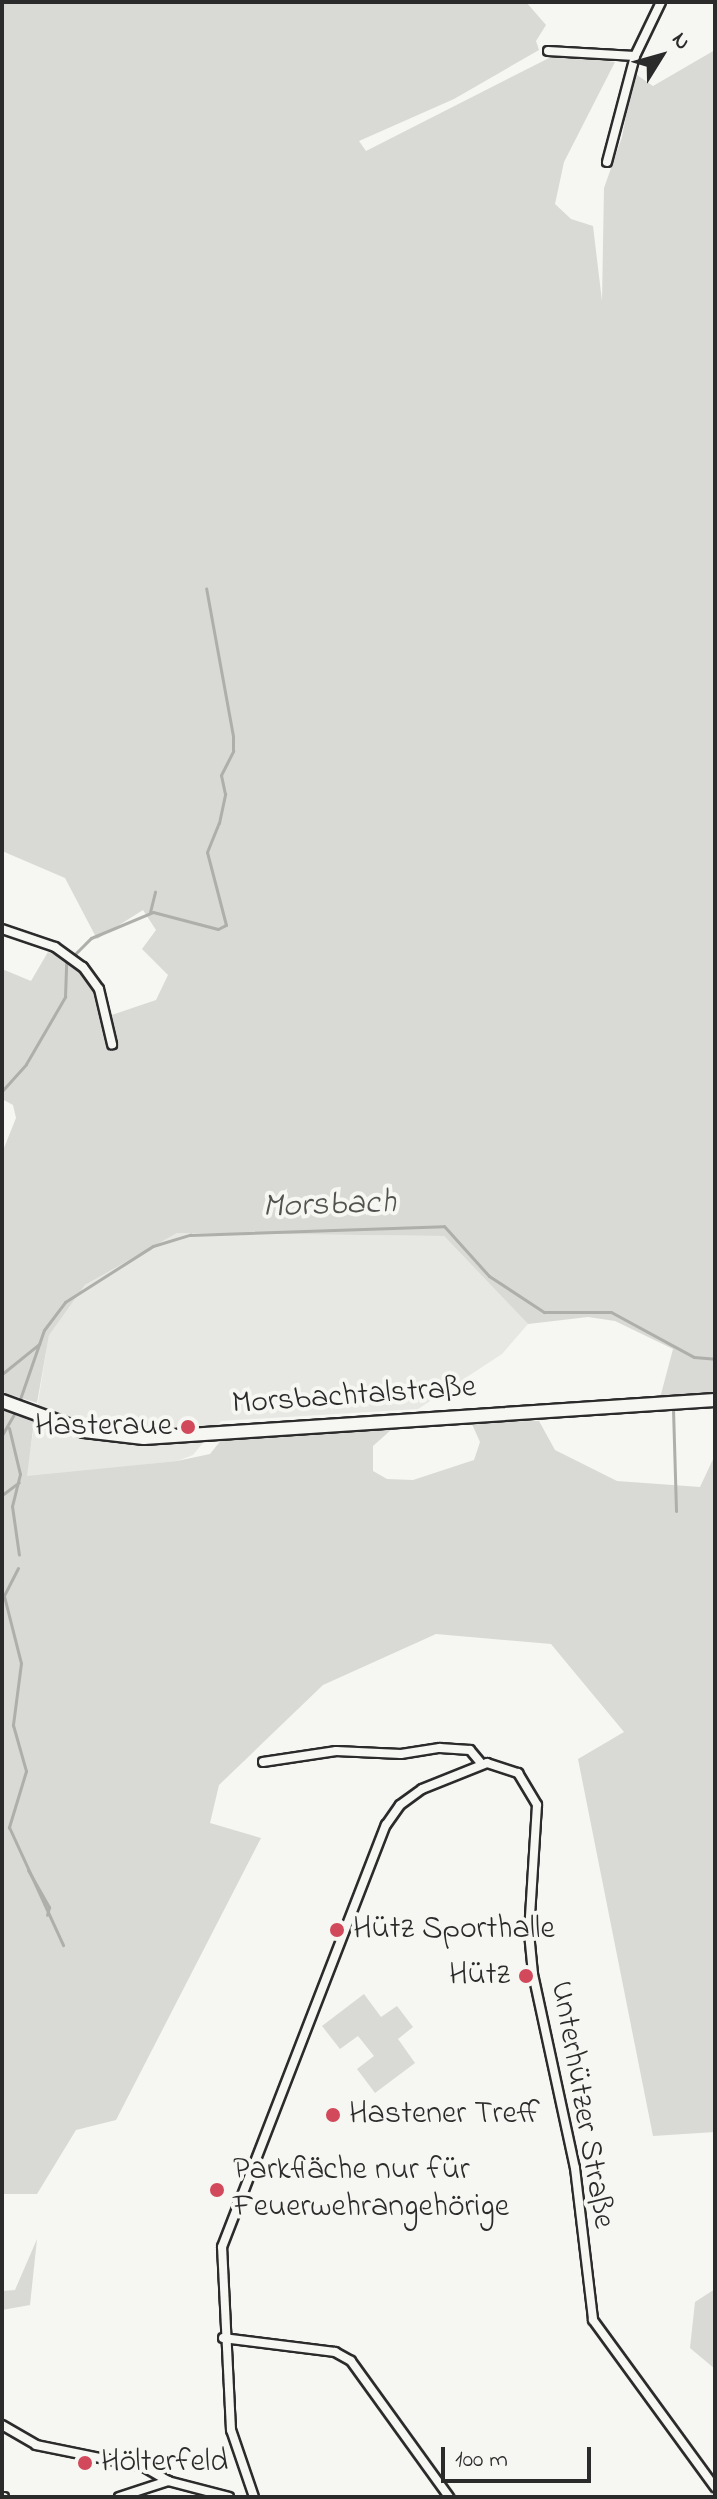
<!DOCTYPE html>
<html>
<head>
<meta charset="utf-8">
<style>
  body { margin:0 }
  #map { position:relative; width:717px; height:2499px; overflow:hidden; background:#f6f6f2; font-family:"Indie Flower",sans-serif }
  div>[style] { position:absolute }
  .built>* { inset:0; background:#e7e7e3 }
  .green>* { inset:0; background:#d9d9d5 }
  .stream>* { height:3px; margin:-1.5px; padding:0 1.5px; transform-origin:1.5px; border-radius:1.5px; background:#aeaeab }
  .roads { filter:drop-shadow(2px 0 #2b2b2b) drop-shadow(-2px 0 #2b2b2b) drop-shadow(0 2px #2b2b2b) drop-shadow(0 -2px #2b2b2b) }
  .street>* { height:8px; margin:-4px; padding:0 4px; transform-origin:4px; border-radius:4px; background:#f6f6f2 }
  .secondary>* { height:12px; margin:-6px; padding:0 6px; transform-origin:6px; border-radius:6px; background:#f6f6f2 }
  .dots>* { width:22px; height:22px; translate:-50% -50%; box-sizing:border-box; border:4px solid #f6f6f2; border-radius:50% }
  span { translate:-50% -50%; white-space:nowrap; text-align:center; line-height:1.15; -webkit-text-stroke:8px #f6f6f2; paint-order:stroke }
  .street-label { font-size:32px; color:#2b2b2b }
  .poi-label { font-size:32px; color:#2b2b2b }
  .right { translate:-100% -50%; text-align:right }
  .left { translate:0 -50%; text-align:left }
  .water-label { font-size:34px; color:#525251; font-style:italic }
  .frame { position:absolute; inset:0; border:4px solid #2b2b2b; pointer-events:none }
  .north { position:absolute; left:621px; top:16px; width:80px; height:80px; -webkit-text-stroke:6px #f6f6f2; paint-order:stroke; rotate:53deg; font-size:22px; font-weight:700; line-height:32px; text-align:center; color:#2b2b2b }
  .north::after { content:''; display:block; margin:auto; width:28px; height:36px; background:#2b2b2b; clip-path:polygon(50% 0,100% 100%,50% 72%,0 100%) }
  .scale { position:absolute; left:441px; top:2447px; width:150px; height:36px; box-sizing:border-box; border:4px solid #2b2b2b; border-top:0; padding-left:10px; font-size:24px; line-height:28px; white-space:nowrap; color:#2b2b2b; -webkit-text-stroke:6px #f6f6f2; paint-order:stroke }
</style>
</head>
<body>
<div id="map">
  <div class="built">
    <div style="clip-path:polygon(177px 1233px,444px 1236px,528px 1324px,502px 1354px,418px 1409px,221px 1421px,193px 1455px,177px 1461px,26px 1477px,49px 1334px,85px 1285px)"></div>
  </div>
  <div class="green">
    <div style="clip-path:polygon(2px 2px,526px 2px,546px 25px,536px 41px,539px 50px,454px 99px,359px 141px,366px 151px,555px 55px,615px 62px,564px 162px,555px 204px,571px 219px,593px 226px,602px 301px,604px 188px,622px 137px,634px 73px,653px 86px,715px 50px,715px 1393px,660px 1398px,673px 1349px,615px 1321px,588px 1317px,528px 1324px,444px 1236px,177px 1233px,85px 1285px,49px 1335px,37px 1403px,2px 1392px,2px 1153px,16px 1118px,13px 1105px,2px 1099px,2px 969px,31px 981px,48px 952px,69px 960px,94px 985px,100px 1019px,156px 1000px,168px 975px,142px 949px,156px 930px,143px 910px,97px 939px,65px 878px,2px 851px)"></div>
    <div style="clip-path:polygon(2px 1408px,34px 1422px,27px 1476px,177px 1461px,210px 1454px,222px 1439px,392px 1429px,373px 1446px,373px 1471px,387px 1479px,413px 1480px,474px 1460px,480px 1442px,471px 1422px,539px 1421px,555px 1450px,617px 1481px,700px 1487px,715px 1455px,715px 2132px,653px 2136px,578px 1759px,624px 1732px,551px 1644px,436px 1634px,323px 1685px,219px 1785px,210px 1823px,261px 1838px,116px 2120px,76px 2130px,37px 2194px,2px 2194px)"></div>
    <div style="clip-path:polygon(364px 1994px,381px 2017px,397px 2006px,413px 2027px,398px 2039px,415px 2063px,375px 2093px,357px 2069px,374px 2056px,358px 2036px,340px 2049px,322px 2026px)"></div>
    <div style="clip-path:polygon(37px 2239px,30px 2305px,2px 2310px,2px 2291px,15px 2290px)"></div>
    <div style="clip-path:polygon(715px 2289px,715px 2369px,690px 2348px,695px 2302px)"></div>
  </div>
  <div class="stream">
    <div style="left:150px;top:912px;width:21px;rotate:-76deg"></div>
    <div style="left:76px;top:953px;width:21px;rotate:-45deg"></div>
    <div style="left:91px;top:938px;width:67px;rotate:-22.8deg"></div>
    <div style="left:153px;top:912px;width:67px;rotate:14.7deg"></div>
    <div style="left:218px;top:929px;width:9px;rotate:-27deg"></div>
    <div style="left:226px;top:925px;width:75px;rotate:-104.6deg"></div>
    <div style="left:207px;top:852px;width:31px;rotate:-68deg"></div>
    <div style="left:219px;top:823px;width:30px;rotate:-78deg"></div>
    <div style="left:225px;top:794px;width:19px;rotate:-102deg"></div>
    <div style="left:221px;top:775px;width:27px;rotate:-63deg"></div>
    <div style="left:233px;top:751px;width:15px;rotate:-90deg"></div>
    <div style="left:233px;top:736px;width:150px;rotate:-100.3deg"></div>
    <div style="left:2px;top:1091px;width:36px;rotate:-48deg"></div>
    <div style="left:26px;top:1064px;width:78px;rotate:-59.8deg"></div>
    <div style="left:65px;top:997px;width:34px;rotate:-88deg"></div>
    <div style="left:2px;top:1374px;width:48px;rotate:-39deg"></div>
    <div style="left:19px;top:1402px;width:76px;rotate:-70.9deg"></div>
    <div style="left:44px;top:1330px;width:35px;rotate:-53deg"></div>
    <div style="left:65px;top:1302px;width:104px;rotate:-32.5deg"></div>
    <div style="left:153px;top:1246px;width:39px;rotate:-17deg"></div>
    <div style="left:190px;top:1235px;width:254px;rotate:-2deg"></div>
    <div style="left:444px;top:1226px;width:67px;rotate:48deg"></div>
    <div style="left:489px;top:1276px;width:66px;rotate:33.2deg"></div>
    <div style="left:544px;top:1312px;width:67px"></div>
    <div style="left:611px;top:1312px;width:94px;rotate:28.5deg"></div>
    <div style="left:694px;top:1357px;width:21px;rotate:5deg"></div>
    <div style="left:673px;top:1409px;width:102px;rotate:88.3deg"></div>
    <div style="left:9px;top:1428px;width:47px;rotate:76.6deg"></div>
    <div style="left:20px;top:1474px;width:33px;rotate:104deg"></div>
    <div style="left:12px;top:1506px;width:49px;rotate:81.9deg"></div>
    <div style="left:2px;top:1435px;width:30px;rotate:-60deg"></div>
    <div style="left:2px;top:1495px;width:21px;rotate:-37deg"></div>
    <div style="left:18px;top:1568px;width:31px;rotate:117deg"></div>
    <div style="left:4px;top:1596px;width:69px;rotate:75.8deg"></div>
    <div style="left:21px;top:1663px;width:63px;rotate:97.4deg"></div>
    <div style="left:13px;top:1725px;width:48px;rotate:74.2deg"></div>
    <div style="left:26px;top:1771px;width:59px;rotate:106.9deg"></div>
    <div style="left:9px;top:1827px;width:130px;rotate:65.4deg"></div>
    <div style="left:28px;top:1870px;width:43px;rotate:60.4deg"></div>
    <div style="left:49px;top:1907px;width:8px;rotate:104deg"></div>
  </div>
  <div class="roads">
    <div class="street">
      <div style="left:548px;top:51px;width:87px;rotate:3.3deg"></div>
      <div style="left:607px;top:162px;width:110px;rotate:-75.2deg"></div>
      <div style="left:635px;top:56px;width:60px;rotate:-64.3deg"></div>
      <div style="left:2px;top:929px;width:56px;rotate:18.8deg"></div>
      <div style="left:55px;top:947px;width:34px;rotate:36deg"></div>
      <div style="left:83px;top:967px;width:27px;rotate:54deg"></div>
      <div style="left:99px;top:989px;width:57px;rotate:76.7deg"></div>
      <div style="left:263px;top:1762px;width:74px;rotate:-8.6deg"></div>
      <div style="left:336px;top:1751px;width:65px;rotate:2.6deg"></div>
      <div style="left:401px;top:1754px;width:39px;rotate:-9deg"></div>
      <div style="left:440px;top:1748px;width:30px;rotate:4deg"></div>
      <div style="left:470px;top:1750px;width:17px;rotate:50deg"></div>
      <div style="left:223px;top:2338px;width:113px;rotate:7.1deg"></div>
      <div style="left:335px;top:2352px;width:18px;rotate:29deg"></div>
      <div style="left:351px;top:2361px;width:168px;rotate:54.2deg"></div>
      <div style="left:2px;top:2425px;width:39px;rotate:30deg"></div>
      <div style="left:36px;top:2445px;width:110px;rotate:11.5deg"></div>
      <div style="left:144px;top:2467px;width:28px;rotate:30deg"></div>
      <div style="left:2px;top:2497px;width:2px"></div>
      <div style="left:119px;top:2497px;width:52px;rotate:-18.1deg"></div>
      <div style="left:168px;top:2481px;width:63px;rotate:14.7deg"></div>
      <div style="left:254px;top:2497px;width:71px;rotate:-108.9deg"></div>
      <div style="left:231px;top:2430px;width:183px;rotate:-92.8deg"></div>
      <div style="left:222px;top:2247px;width:453px;rotate:-68.8deg"></div>
      <div style="left:386px;top:1825px;width:24px;rotate:-55deg"></div>
      <div style="left:400px;top:1805px;width:27px;rotate:-36deg"></div>
      <div style="left:422px;top:1789px;width:70px;rotate:-21.8deg"></div>
      <div style="left:487px;top:1763px;width:33px;rotate:18deg"></div>
      <div style="left:518px;top:1773px;width:37px;rotate:59deg"></div>
      <div style="left:537px;top:1805px;width:128px;rotate:93.6deg"></div>
      <div style="left:529px;top:1933px;width:41px;rotate:84.4deg"></div>
      <div style="left:533px;top:1974px;width:198px;rotate:77.8deg"></div>
      <div style="left:575px;top:2168px;width:153px;rotate:83.2deg"></div>
      <div style="left:593px;top:2320px;width:207px;rotate:53.9deg"></div>
    </div>
    <div class="secondary">
      <div style="left:2px;top:1401px;width:87px;rotate:20.1deg"></div>
      <div style="left:84px;top:1431px;width:60px;rotate:6.7deg"></div>
      <div style="left:144px;top:1438px;width:572px;rotate:-3.81deg"></div>
    </div>
  </div>
  <div class="dots">
    <div style="left:188px;top:1427px;background:#d1495b"></div>
    <div style="left:337px;top:1930px;background:#d1495b"></div>
    <div style="left:526px;top:1976px;background:#d1495b"></div>
    <div style="left:333px;top:2115px;background:#d1495b"></div>
    <div style="left:217px;top:2190px;background:#d1495b"></div>
    <div style="left:85px;top:2463px;background:#d1495b"></div>
  </div>
  <div class="street-label">
    <span style="left:354px;top:1397px;rotate:-4deg">Morsbachtalstraße</span>
    <span style="left:581px;top:2105px;rotate:80deg">Unterhützer Straße</span>
  </div>
  <div class="poi-label">
    <span class="right" style="left:172px;top:1427px">Hasteraue</span>
    <span class="left" style="left:353px;top:1930px">Hütz Sporthalle</span>
    <span class="right" style="left:510px;top:1976px">Hütz</span>
    <span class="left" style="left:349px;top:2115px">Hastener Treff</span>
    <span class="left" style="left:233px;top:2190px">Parkfläche nur für<br>Feuerwehrangehörige</span>
    <span class="left" style="left:101px;top:2463px">Hölterfeld</span>
  </div>
  <div class="water-label">
    <span style="left:329px;top:1206px;rotate:-2deg">Morsbach</span>
  </div>
  <div class="frame"></div>
  <div class="north">N</div>
  <div class="scale">100 m</div>
</div>
</body>
</html>
